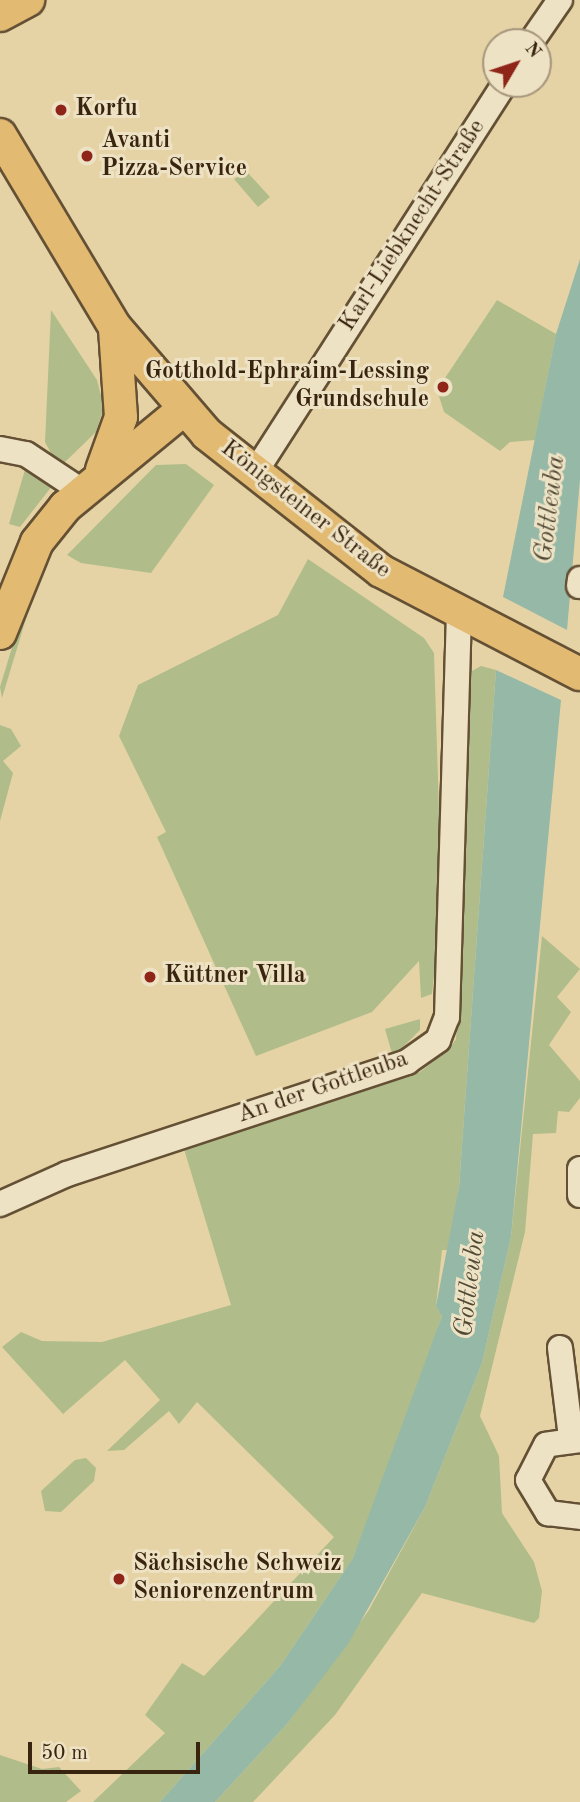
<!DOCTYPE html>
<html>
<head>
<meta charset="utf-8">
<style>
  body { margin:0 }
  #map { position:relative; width:580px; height:1802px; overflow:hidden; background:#e5d3a5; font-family:"Old Standard TT",serif }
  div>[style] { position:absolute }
  .green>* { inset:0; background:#b0bd8a }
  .water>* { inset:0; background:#96b8a6 }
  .roads { filter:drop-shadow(2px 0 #645034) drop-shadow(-2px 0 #645034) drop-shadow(0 2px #645034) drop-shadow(0 -2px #645034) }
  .minor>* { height:24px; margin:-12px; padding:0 12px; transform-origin:12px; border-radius:12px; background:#eee2c4 }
  .major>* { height:32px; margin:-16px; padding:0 16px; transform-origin:16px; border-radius:16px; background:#e2ba72 }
  .dots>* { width:19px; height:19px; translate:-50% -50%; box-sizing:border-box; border:4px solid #eee2c4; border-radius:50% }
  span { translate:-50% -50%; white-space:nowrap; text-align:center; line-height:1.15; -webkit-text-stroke:6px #eee2c4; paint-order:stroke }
  .poi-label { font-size:24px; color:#39240f; font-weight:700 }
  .left { translate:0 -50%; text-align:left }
  .right { translate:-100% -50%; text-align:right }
  .street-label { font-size:24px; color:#39240f }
  .water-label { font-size:26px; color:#504935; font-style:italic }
  .north { position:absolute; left:482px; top:28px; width:70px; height:70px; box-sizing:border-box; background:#eee2c4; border:2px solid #a6967c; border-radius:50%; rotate:51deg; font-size:19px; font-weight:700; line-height:28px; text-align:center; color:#39240f }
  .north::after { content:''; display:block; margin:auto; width:24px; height:32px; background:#8f2418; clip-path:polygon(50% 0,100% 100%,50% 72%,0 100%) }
  .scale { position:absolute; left:28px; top:1742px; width:172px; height:32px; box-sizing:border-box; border:4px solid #39240f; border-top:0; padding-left:9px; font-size:21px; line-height:24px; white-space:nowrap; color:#39240f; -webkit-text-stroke:5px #eee2c4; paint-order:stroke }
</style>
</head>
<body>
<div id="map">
  <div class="green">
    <div style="clip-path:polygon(247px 172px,270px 197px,258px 207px,234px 179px)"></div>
    <div style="clip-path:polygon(497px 300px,556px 334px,535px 440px,510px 442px,500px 451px,444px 412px,437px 390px)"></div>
    <div style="clip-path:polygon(51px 310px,97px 380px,104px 407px,96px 432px,65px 462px,54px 459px,45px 442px)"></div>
    <div style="clip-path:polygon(27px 463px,56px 481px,20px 527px,9px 524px)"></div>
    <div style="clip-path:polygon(186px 464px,214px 485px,151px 573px,81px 563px,67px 555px,156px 465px)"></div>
    <div style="clip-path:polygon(308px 559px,424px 638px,434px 653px,442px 905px,432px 994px,421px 998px,419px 961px,372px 1012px,256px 1056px,157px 837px,166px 832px,119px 736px,138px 685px,278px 615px)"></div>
    <div style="clip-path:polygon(24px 608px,29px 609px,2px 698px,0 687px)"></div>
    <div style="clip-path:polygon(481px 666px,496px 670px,459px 1187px,450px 1250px,442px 1250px,436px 1306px,442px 1315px,414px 1405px,353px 1558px,280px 1666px,160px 1802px,93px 1802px,165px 1733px,145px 1715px,182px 1663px,204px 1676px,334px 1537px,197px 1402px,179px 1424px,169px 1411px,124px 1450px,107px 1451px,160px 1400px,125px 1360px,63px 1414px,2px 1347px,21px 1332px,42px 1341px,102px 1342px,231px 1305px,184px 1149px,420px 1072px,449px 1049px,456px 1039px,461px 959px,463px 696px,470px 693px,472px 671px)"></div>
    <div style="clip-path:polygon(0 725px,11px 729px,21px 746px,3px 761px,13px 773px,0 821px)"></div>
    <div style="clip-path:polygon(542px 936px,580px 969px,557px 997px,571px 1012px,549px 1045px,580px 1081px,580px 1098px,569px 1112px,558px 1111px,556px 1133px,533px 1134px,525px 1232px,480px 1416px,499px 1456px,502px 1513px,534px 1562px,542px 1591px,539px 1618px,534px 1623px,422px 1593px,335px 1715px,253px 1802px,215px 1802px,287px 1724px,369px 1610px,425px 1507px,482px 1363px,511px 1237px)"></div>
    <div style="clip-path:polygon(420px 1019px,420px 1030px,393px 1057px,385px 1029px)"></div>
    <div style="clip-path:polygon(86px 1458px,96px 1468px,94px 1481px,61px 1512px,45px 1511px,41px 1491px,75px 1460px)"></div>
    <div style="clip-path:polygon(0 1755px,42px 1769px,59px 1767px,81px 1791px,66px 1802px,0 1802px)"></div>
  </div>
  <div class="water">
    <div style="clip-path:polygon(580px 259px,580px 479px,567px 630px,503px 597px,556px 334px)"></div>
    <div style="clip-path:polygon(496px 670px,561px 700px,511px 1237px,482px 1363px,425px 1507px,348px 1644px,287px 1724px,215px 1802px,160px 1802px,280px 1666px,353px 1558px,442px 1316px,436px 1306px,459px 1187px)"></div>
  </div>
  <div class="roads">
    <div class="minor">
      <div style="left:531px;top:42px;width:51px;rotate:-55.4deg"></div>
      <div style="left:0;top:449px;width:26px;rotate:11deg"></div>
      <div style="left:26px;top:454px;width:67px;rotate:33.5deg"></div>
      <div style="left:254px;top:474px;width:463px;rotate:-57.3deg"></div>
      <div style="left:579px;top:586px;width:7px;rotate:-82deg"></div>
      <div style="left:580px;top:1169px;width:26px;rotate:90deg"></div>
      <div style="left:0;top:1204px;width:73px;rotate:-24.1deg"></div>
      <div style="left:67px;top:1174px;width:358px;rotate:-18.2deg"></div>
      <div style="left:407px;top:1062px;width:38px;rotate:-35deg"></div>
      <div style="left:438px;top:1040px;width:25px;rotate:-69deg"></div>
      <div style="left:447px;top:1017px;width:402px;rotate:-88.3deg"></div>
      <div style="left:560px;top:1348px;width:91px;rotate:83deg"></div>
      <div style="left:580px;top:1440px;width:34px;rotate:172deg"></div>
      <div style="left:546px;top:1445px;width:39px;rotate:117deg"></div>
      <div style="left:528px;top:1480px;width:39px;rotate:59deg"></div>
      <div style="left:548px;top:1513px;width:32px;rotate:7deg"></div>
    </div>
    <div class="major">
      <div style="left:0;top:15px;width:32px;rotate:-28deg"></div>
      <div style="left:0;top:135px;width:224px;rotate:59.1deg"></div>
      <div style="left:115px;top:327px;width:141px;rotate:49.3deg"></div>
      <div style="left:207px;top:434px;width:221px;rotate:38.2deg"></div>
      <div style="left:381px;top:571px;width:224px;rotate:27.4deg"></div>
      <div style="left:102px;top:470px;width:56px;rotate:-70.3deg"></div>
      <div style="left:121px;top:417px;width:89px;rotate:-93.9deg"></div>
      <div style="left:0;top:633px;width:98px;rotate:-67.9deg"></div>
      <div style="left:37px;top:542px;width:45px;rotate:-51.3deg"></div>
      <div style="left:65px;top:507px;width:154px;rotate:-39.5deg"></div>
    </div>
  </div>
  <div class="dots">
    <div style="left:61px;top:110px;background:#8f2418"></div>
    <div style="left:87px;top:156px;background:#8f2418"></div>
    <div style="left:443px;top:387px;background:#8f2418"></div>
    <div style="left:150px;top:977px;background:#8f2418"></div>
    <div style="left:119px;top:1579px;background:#8f2418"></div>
  </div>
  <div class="poi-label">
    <span class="left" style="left:75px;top:110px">Korfu</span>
    <span class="left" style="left:101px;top:156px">Avanti<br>Pizza-Service</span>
    <span class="right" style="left:429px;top:387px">Gotthold-Ephraim-Lessing<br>Grundschule</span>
    <span class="left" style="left:164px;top:977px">Küttner Villa</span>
    <span class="left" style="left:133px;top:1579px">Sächsische Schweiz<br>Seniorenzentrum</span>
  </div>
  <div class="street-label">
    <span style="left:413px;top:226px;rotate:-57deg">Karl-Liebknecht-Straße</span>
    <span style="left:305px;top:510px;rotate:38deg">Königsteiner Straße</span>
    <span style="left:323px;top:1088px;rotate:-19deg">An der Gottleuba</span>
  </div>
  <div class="water-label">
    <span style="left:551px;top:509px;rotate:-83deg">Gottleuba</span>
    <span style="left:471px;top:1284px;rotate:-83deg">Gottleuba</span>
  </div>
  <div class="north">N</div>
  <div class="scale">50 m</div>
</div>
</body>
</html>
